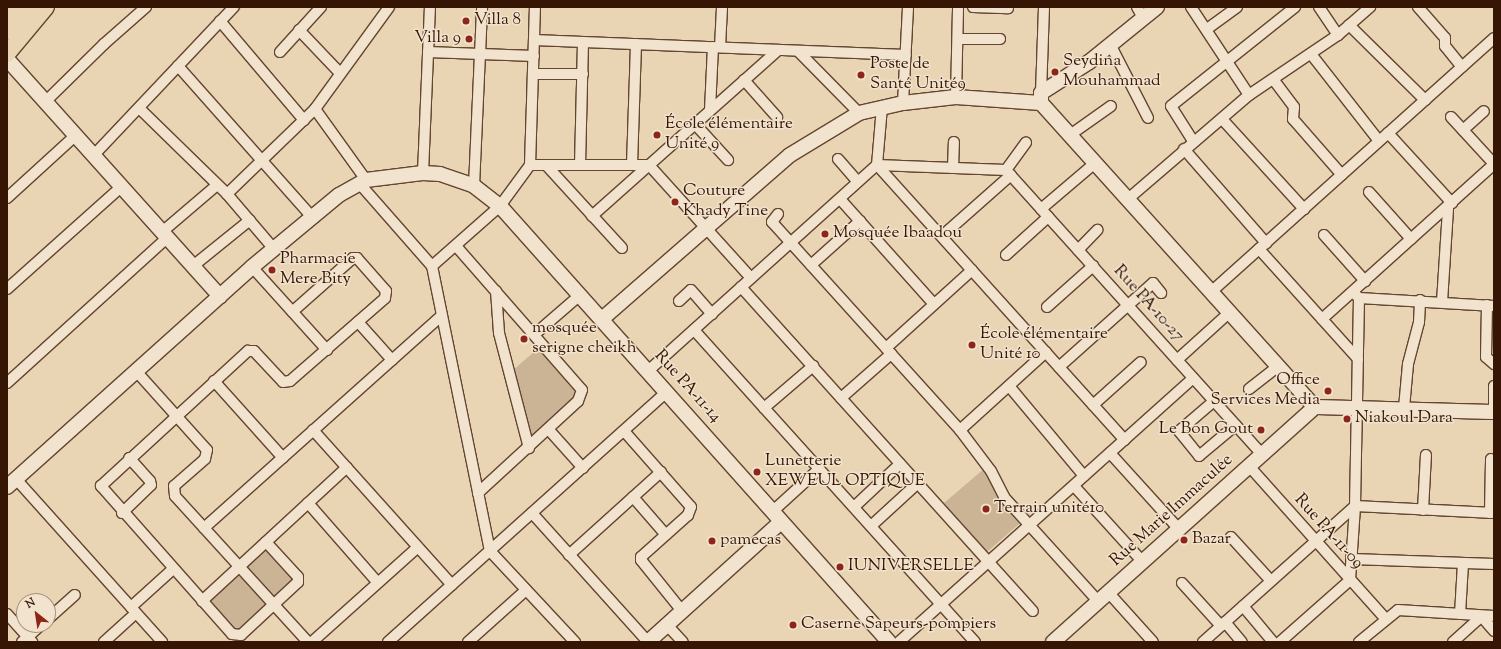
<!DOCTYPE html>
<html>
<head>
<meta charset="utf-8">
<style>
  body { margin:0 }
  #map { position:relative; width:1501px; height:649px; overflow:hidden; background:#e9d4b3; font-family:"Sorts Mill Goudy",serif }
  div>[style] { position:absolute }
  .green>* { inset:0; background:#cbb495 }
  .roads { filter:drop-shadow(1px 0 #634530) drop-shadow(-1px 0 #634530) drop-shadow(0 1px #634530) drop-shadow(0 -1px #634530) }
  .street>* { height:10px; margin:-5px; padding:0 5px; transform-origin:5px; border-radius:5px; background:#f1e3ce }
  .secondary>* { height:14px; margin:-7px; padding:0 7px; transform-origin:7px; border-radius:7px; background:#f1e3ce }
  .primary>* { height:16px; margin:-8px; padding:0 8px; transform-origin:8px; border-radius:8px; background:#e9d4b3 }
  .highway>* { height:18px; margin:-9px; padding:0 9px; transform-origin:9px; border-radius:9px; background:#e9d4b3 }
  .dots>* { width:11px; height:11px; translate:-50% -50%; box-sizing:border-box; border:2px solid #f1e3ce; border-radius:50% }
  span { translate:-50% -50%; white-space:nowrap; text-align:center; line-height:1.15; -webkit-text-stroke:3px #f1e3ce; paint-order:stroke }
  .poi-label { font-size:17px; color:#361504 }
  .left { translate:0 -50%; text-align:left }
  .right { translate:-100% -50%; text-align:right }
  .street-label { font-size:17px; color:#361504 }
  .frame { position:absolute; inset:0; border:8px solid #361504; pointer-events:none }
  .north { position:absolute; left:16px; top:593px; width:40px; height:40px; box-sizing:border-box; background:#f1e3ce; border:1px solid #a6917d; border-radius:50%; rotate:330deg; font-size:11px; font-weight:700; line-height:16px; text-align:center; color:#361504 }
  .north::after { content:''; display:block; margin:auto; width:14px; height:18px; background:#8f2418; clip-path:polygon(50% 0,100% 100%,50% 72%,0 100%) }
</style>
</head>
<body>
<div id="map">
  <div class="green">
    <div style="clip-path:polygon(541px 346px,580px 393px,530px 441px,512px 371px)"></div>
    <div style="clip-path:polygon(985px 468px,1029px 515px,987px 552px,944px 503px)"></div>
    <div style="clip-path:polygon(269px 543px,300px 577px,236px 635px,205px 600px)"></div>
  </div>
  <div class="roads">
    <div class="street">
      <div style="left:973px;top:7px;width:35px;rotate:2deg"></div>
      <div style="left:1137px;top:7px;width:13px;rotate:61deg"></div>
      <div style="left:1191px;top:7px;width:105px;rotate:56.6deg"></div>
      <div style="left:1319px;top:7px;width:34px;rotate:56deg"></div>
      <div style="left:1418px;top:7px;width:41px;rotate:48.9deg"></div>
      <div style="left:1445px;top:38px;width:8px;rotate:90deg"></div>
      <div style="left:1445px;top:46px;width:27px;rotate:51deg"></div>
      <div style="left:220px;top:21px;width:130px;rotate:49.7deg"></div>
      <div style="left:1349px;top:25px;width:107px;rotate:44.6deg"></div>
      <div style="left:1207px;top:29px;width:37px;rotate:-36deg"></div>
      <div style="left:299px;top:30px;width:59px;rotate:46.4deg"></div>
      <div style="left:958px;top:39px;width:42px"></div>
      <div style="left:534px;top:40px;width:372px;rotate:2.3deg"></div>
      <div style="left:1110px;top:44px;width:83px;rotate:62.8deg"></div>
      <div style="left:720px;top:47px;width:40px;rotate:-87.1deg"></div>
      <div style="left:798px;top:51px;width:87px;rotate:45.5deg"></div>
      <div style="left:280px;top:52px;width:61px;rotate:-47.7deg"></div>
      <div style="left:428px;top:52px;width:106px;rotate:2.2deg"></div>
      <div style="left:1311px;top:54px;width:110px;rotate:52deg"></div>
      <div style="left:178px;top:66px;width:200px;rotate:48.4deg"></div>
      <div style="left:533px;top:74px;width:50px"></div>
      <div style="left:1273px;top:79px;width:35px;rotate:53deg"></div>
      <div style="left:1294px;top:107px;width:12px;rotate:95deg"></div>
      <div style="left:1293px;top:119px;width:74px;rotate:48.8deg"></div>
      <div style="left:744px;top:80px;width:50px;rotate:48.3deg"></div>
      <div style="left:1041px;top:93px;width:86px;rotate:-88deg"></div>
      <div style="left:956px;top:97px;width:90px;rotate:-88.7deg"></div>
      <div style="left:45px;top:102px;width:83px;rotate:-44.5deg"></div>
      <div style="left:104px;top:44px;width:56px;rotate:-41.4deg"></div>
      <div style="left:903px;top:103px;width:96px;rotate:-87deg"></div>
      <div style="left:139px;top:108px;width:123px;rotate:44.3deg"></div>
      <div style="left:227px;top:194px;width:72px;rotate:49.5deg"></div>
      <div style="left:315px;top:109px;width:87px;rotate:54.3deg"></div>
      <div style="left:710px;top:110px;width:63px;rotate:-87.3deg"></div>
      <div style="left:1451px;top:117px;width:64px;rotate:47.5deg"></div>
      <div style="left:1222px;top:119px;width:122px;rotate:47.7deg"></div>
      <div style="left:695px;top:124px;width:49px;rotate:47.5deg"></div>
      <div style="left:1463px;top:130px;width:28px;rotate:-42deg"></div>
      <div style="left:1388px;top:133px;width:95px;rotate:47.6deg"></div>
      <div style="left:1070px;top:135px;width:50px;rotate:-35.3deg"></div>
      <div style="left:1193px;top:141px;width:41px;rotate:-122.2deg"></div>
      <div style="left:1171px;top:106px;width:159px;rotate:-38.6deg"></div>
      <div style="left:1184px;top:149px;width:125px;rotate:48.9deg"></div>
      <div style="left:93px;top:156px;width:205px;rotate:-46.6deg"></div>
      <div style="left:838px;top:159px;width:30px;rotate:49deg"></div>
      <div style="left:530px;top:165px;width:119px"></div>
      <div style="left:649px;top:165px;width:152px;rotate:47.9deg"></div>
      <div style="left:580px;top:165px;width:122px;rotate:-88.6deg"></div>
      <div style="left:632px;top:165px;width:121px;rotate:-88.1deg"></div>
      <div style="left:877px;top:165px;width:129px;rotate:2.2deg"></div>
      <div style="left:1006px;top:170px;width:382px;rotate:48deg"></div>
      <div style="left:877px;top:165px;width:370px;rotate:48deg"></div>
      <div style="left:547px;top:166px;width:111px;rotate:47.6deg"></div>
      <div style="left:953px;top:168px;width:26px;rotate:-88deg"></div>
      <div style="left:1006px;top:170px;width:34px;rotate:-54deg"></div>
      <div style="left:423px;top:173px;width:166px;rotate:-87.6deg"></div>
      <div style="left:359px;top:183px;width:111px;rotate:48.7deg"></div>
      <div style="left:432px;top:266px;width:291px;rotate:78.5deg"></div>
      <div style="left:490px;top:551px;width:125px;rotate:47deg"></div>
      <div style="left:474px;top:186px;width:179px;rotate:-87.4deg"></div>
      <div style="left:1369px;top:192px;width:63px;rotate:48.2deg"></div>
      <div style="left:227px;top:194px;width:122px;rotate:-44deg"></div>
      <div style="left:315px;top:109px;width:126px;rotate:-54deg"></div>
      <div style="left:7px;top:198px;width:92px;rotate:-42.4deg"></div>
      <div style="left:840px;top:199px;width:141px;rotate:48.2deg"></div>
      <div style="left:1128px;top:199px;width:160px;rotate:-40.7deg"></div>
      <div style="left:1249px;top:95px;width:107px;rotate:-34deg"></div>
      <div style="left:1338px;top:35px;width:43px;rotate:-41.2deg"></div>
      <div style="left:1041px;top:209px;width:71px;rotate:-40.4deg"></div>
      <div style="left:778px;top:214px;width:10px;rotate:127deg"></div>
      <div style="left:772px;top:222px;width:280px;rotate:47.9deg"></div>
      <div style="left:960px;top:430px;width:51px;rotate:52.9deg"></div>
      <div style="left:991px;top:471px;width:29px;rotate:63deg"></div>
      <div style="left:1004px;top:497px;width:140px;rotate:47.9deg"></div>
      <div style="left:592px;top:216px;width:249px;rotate:-41.7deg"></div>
      <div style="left:162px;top:232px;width:72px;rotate:-40.5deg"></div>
      <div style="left:1324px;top:235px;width:62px;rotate:48.3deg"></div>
      <div style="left:942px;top:236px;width:92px;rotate:-41.5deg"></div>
      <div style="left:456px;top:246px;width:191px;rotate:48.8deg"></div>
      <div style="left:582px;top:390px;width:12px;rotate:110deg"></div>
      <div style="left:578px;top:401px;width:136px;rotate:137.4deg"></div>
      <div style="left:1259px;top:249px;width:148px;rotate:48deg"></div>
      <div style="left:1078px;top:250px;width:28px;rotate:-46deg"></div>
      <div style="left:1006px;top:255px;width:57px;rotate:-42.1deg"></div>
      <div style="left:811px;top:265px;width:66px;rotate:-41.9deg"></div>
      <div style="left:193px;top:266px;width:73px;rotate:-38.9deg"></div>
      <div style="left:432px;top:266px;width:91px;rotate:-41.4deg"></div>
      <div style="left:500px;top:206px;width:51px;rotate:-53.8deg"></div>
      <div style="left:530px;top:165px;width:158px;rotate:-88.2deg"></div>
      <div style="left:252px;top:267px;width:112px;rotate:47.9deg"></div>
      <div style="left:741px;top:287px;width:436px;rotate:48deg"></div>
      <div style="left:7px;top:289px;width:153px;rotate:-41.8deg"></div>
      <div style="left:496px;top:291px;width:42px;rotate:85.9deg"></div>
      <div style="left:499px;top:333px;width:119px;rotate:75.4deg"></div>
      <div style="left:1211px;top:292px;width:380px;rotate:-41.9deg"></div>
      <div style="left:1354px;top:293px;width:7px;rotate:45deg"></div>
      <div style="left:1359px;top:298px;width:135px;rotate:3.4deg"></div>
      <div style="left:679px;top:301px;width:16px;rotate:-43deg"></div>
      <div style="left:691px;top:290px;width:32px;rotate:49deg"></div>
      <div style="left:1442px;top:302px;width:94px;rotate:-86.3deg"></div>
      <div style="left:1487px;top:305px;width:52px;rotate:91.1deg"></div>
      <div style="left:1486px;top:357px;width:11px;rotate:41deg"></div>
      <div style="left:1047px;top:307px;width:62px;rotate:-41.7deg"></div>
      <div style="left:1322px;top:319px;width:232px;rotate:-42deg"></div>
      <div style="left:358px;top:322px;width:51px;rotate:48.2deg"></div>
      <div style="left:694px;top:330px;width:420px;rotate:48deg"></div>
      <div style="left:535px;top:334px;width:60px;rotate:-40.9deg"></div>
      <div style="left:886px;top:348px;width:116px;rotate:-42.2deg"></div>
      <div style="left:1177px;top:360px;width:72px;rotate:-42.2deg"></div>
      <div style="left:1059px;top:367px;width:126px;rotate:-41.8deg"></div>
      <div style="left:1153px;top:283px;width:13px;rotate:51deg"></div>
      <div style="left:136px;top:371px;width:106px;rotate:48.1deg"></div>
      <div style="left:207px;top:450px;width:9px;rotate:103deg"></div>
      <div style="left:205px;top:459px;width:41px;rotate:138.9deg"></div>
      <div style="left:174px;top:486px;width:10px;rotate:84deg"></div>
      <div style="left:175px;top:496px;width:197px;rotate:47.7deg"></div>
      <div style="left:648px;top:371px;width:308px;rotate:-42deg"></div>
      <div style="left:877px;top:165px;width:58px;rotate:-85.1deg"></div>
      <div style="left:214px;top:381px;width:103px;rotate:48.1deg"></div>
      <div style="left:7px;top:383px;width:216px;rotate:-42.2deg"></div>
      <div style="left:1009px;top:386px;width:117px;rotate:50.2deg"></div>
      <div style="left:1249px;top:389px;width:37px;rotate:-38deg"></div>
      <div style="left:841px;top:398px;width:67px;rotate:-41.3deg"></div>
      <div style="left:1214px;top:401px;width:46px;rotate:139.4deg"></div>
      <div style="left:1179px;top:431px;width:32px;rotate:51deg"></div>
      <div style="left:1199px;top:456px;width:48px;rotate:-40deg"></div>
      <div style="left:1093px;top:405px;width:64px;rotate:-41.9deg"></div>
      <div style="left:764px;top:408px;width:65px;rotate:-40.6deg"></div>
      <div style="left:1404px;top:408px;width:44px;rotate:-84.8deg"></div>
      <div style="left:1408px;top:364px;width:43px;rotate:-75.3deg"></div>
      <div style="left:1419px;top:322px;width:22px;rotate:-87deg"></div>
      <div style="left:1494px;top:412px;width:26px;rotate:-90deg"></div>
      <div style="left:313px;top:430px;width:208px;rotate:48.1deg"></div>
      <div style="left:549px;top:430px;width:51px;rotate:48.2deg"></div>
      <div style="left:960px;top:430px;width:116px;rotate:-42.2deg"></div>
      <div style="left:624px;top:431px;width:101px;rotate:48.6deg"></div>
      <div style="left:691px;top:507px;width:9px;rotate:111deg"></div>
      <div style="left:688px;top:515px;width:63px;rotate:138.2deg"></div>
      <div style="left:641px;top:557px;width:3px;rotate:90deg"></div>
      <div style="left:641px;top:560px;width:65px;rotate:51.2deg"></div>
      <div style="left:1110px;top:453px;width:103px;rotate:47.8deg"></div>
      <div style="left:1249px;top:466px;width:204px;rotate:48.2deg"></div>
      <div style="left:16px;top:479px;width:219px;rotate:48.1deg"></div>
      <div style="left:1074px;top:486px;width:101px;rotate:47.8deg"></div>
      <div style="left:633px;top:497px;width:50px;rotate:49deg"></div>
      <div style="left:308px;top:503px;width:106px;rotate:48.8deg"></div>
      <div style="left:854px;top:507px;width:63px;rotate:-43.1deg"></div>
      <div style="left:1423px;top:510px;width:55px;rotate:-86.9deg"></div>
      <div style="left:773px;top:511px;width:62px;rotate:-42.4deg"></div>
      <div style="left:122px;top:513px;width:40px;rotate:-44deg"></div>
      <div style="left:151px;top:485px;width:4px;rotate:-104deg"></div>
      <div style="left:150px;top:481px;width:31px;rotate:-132deg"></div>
      <div style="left:532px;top:513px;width:173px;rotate:48deg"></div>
      <div style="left:1490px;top:513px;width:54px;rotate:-88.9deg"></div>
      <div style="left:871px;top:526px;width:64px;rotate:-42.5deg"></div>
      <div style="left:204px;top:528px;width:319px;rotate:-41.8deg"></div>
      <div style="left:1231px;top:537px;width:59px;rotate:47.7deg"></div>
      <div style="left:266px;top:542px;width:47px;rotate:47.6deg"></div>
      <div style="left:298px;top:577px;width:5px;rotate:90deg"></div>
      <div style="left:298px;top:582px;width:78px;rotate:137.1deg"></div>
      <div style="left:241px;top:635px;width:9px;rotate:-174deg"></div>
      <div style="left:232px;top:634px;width:198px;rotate:-131.5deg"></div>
      <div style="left:101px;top:486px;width:200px;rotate:-42.6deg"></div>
      <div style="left:248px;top:351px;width:6px"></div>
      <div style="left:254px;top:351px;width:42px;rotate:46.9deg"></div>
      <div style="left:283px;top:382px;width:7px;rotate:-8deg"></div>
      <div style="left:290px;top:381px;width:126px;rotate:-41.1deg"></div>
      <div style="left:385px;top:298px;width:7px;rotate:-82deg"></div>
      <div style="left:386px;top:291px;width:44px;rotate:-131.3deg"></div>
      <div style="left:357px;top:258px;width:4px;rotate:180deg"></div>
      <div style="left:353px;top:258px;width:81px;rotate:138.5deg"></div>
      <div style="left:569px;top:555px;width:124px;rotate:-42.1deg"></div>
      <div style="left:1352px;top:559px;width:142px;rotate:2deg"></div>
      <div style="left:1182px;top:583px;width:58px;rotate:47.8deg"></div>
      <div style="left:1108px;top:592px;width:67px;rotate:48deg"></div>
      <div style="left:202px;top:601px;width:197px;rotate:-42.7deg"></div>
      <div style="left:1243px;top:606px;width:47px;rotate:50.2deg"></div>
      <div style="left:131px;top:607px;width:57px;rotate:-42.1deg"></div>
      <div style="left:7px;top:614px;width:38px;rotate:48deg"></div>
      <div style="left:1460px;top:614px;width:51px;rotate:-86.6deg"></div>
      <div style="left:1481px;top:616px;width:20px;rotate:49deg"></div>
      <div style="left:48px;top:619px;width:36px;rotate:-42deg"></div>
      <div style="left:1225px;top:622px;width:26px;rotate:50deg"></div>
      <div style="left:667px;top:625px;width:23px;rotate:47deg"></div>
      <div style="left:22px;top:642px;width:25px;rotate:-42deg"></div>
      <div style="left:104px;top:642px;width:43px;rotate:-42.2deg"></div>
      <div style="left:312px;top:642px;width:142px;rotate:-41.9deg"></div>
      <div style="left:388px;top:642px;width:375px;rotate:-41.9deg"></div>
      <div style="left:468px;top:642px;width:78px;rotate:-41.9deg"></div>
      <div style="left:899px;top:642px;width:395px;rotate:-41.9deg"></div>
      <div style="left:1203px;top:642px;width:204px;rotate:-41.8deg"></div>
      <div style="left:1355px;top:506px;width:139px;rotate:2.9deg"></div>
      <div style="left:1280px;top:642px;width:94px;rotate:-41.5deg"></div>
      <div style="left:1350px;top:580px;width:74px;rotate:-86.1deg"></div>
      <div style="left:1355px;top:506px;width:208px;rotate:-88.9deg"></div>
      <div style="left:1359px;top:642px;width:50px;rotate:-39.4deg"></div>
      <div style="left:1398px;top:610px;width:96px;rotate:3.6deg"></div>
      <div style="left:1453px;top:642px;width:39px;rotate:-42deg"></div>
    </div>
    <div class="secondary">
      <div style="left:1157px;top:7px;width:87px;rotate:141deg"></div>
      <div style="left:1089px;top:62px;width:57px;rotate:147.1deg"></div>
      <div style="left:1041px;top:93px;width:10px;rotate:90deg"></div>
      <div style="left:1041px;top:103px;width:409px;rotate:48deg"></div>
      <div style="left:1315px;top:407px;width:179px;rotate:1.6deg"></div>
      <div style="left:7px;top:59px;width:319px;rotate:48.1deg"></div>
      <div style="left:602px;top:319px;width:249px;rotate:-41.1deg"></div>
      <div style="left:790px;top:155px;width:81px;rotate:-31.3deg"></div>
      <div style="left:859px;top:113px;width:45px;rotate:-12.8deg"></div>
      <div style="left:903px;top:103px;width:53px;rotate:-6.5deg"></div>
      <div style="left:956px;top:97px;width:85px;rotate:4deg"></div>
      <div style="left:7px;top:487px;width:329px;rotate:-41.9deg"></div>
      <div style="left:252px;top:267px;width:113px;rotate:-39.6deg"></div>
      <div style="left:339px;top:195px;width:31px;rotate:-29deg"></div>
      <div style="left:366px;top:180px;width:57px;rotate:-7deg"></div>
      <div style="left:423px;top:173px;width:17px;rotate:3deg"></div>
      <div style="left:440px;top:174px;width:36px;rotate:19deg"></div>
      <div style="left:474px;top:186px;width:33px;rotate:38deg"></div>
      <div style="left:500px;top:206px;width:584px;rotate:48.26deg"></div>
      <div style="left:648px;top:642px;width:179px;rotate:-42.1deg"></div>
      <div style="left:1053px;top:642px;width:352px;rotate:-41.9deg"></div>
    </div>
    <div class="primary">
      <div style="left:7px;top:54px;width:61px;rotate:-50.3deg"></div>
    </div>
    <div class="highway">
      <div style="left:7px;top:9px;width:3px;rotate:-45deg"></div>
      <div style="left:7px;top:31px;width:31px;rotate:-50deg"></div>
    </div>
  </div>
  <div class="dots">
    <div style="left:466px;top:21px;background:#8f2418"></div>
    <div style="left:469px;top:39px;background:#8f2418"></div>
    <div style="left:1055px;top:72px;background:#8f2418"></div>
    <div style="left:861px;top:75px;background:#8f2418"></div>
    <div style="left:657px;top:135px;background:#8f2418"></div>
    <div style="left:675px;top:202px;background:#8f2418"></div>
    <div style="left:825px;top:234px;background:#8f2418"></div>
    <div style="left:272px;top:270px;background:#8f2418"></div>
    <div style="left:524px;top:339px;background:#8f2418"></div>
    <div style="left:972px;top:345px;background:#8f2418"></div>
    <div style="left:1328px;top:391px;background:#8f2418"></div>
    <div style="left:1347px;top:419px;background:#8f2418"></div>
    <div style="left:1261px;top:430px;background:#8f2418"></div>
    <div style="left:757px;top:472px;background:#8f2418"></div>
    <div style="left:986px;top:509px;background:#8f2418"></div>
    <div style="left:1184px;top:540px;background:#8f2418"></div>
    <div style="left:712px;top:541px;background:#8f2418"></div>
    <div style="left:840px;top:567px;background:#8f2418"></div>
    <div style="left:793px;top:625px;background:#8f2418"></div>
  </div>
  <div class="poi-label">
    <span class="left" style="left:474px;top:21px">Villa 8</span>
    <span class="right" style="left:461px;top:39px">Villa 9</span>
    <span class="left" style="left:1063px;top:72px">Seydina<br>Mouhammad</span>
    <span class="left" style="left:870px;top:75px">Poste de<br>Santé Unité9</span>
    <span class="left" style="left:665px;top:135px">École élémentaire<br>Unité 9</span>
    <span class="left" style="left:683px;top:202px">Couture<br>Khady Tine</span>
    <span class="left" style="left:833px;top:234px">Mosquée Ibaadou</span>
    <span class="left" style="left:280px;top:270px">Pharmacie<br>Mere Bity</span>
    <span class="left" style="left:532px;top:339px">mosquée<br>serigne cheikh</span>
    <span class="left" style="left:980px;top:345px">École élémentaire<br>Unité 10</span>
    <span class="right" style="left:1320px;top:391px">Office<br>Services Media</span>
    <span class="left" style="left:1355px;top:419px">Niakoul Dara</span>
    <span class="right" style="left:1253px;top:430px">Le Bon Gout</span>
    <span class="left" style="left:765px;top:472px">Lunetterie<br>XEWEUL OPTIQUE</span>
    <span class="left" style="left:994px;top:509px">Terrain unité10</span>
    <span class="left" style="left:1192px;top:540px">Bazar</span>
    <span class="left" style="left:720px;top:541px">pamecas</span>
    <span class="left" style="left:848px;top:567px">IUNIVERSELLE</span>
    <span class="left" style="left:801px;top:625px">Caserne Sapeurs-pompiers</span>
  </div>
  <div class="street-label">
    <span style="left:1148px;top:304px;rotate:48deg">Rue PA-10-27</span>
    <span style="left:687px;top:387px;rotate:48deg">Rue PA-11-14</span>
    <span style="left:1172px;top:511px;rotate:-42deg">Rue Marie Immaculée</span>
    <span style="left:1328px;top:532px;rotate:48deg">Rue PA-11-09</span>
  </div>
  <div class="frame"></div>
  <div class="north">N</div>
</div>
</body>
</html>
